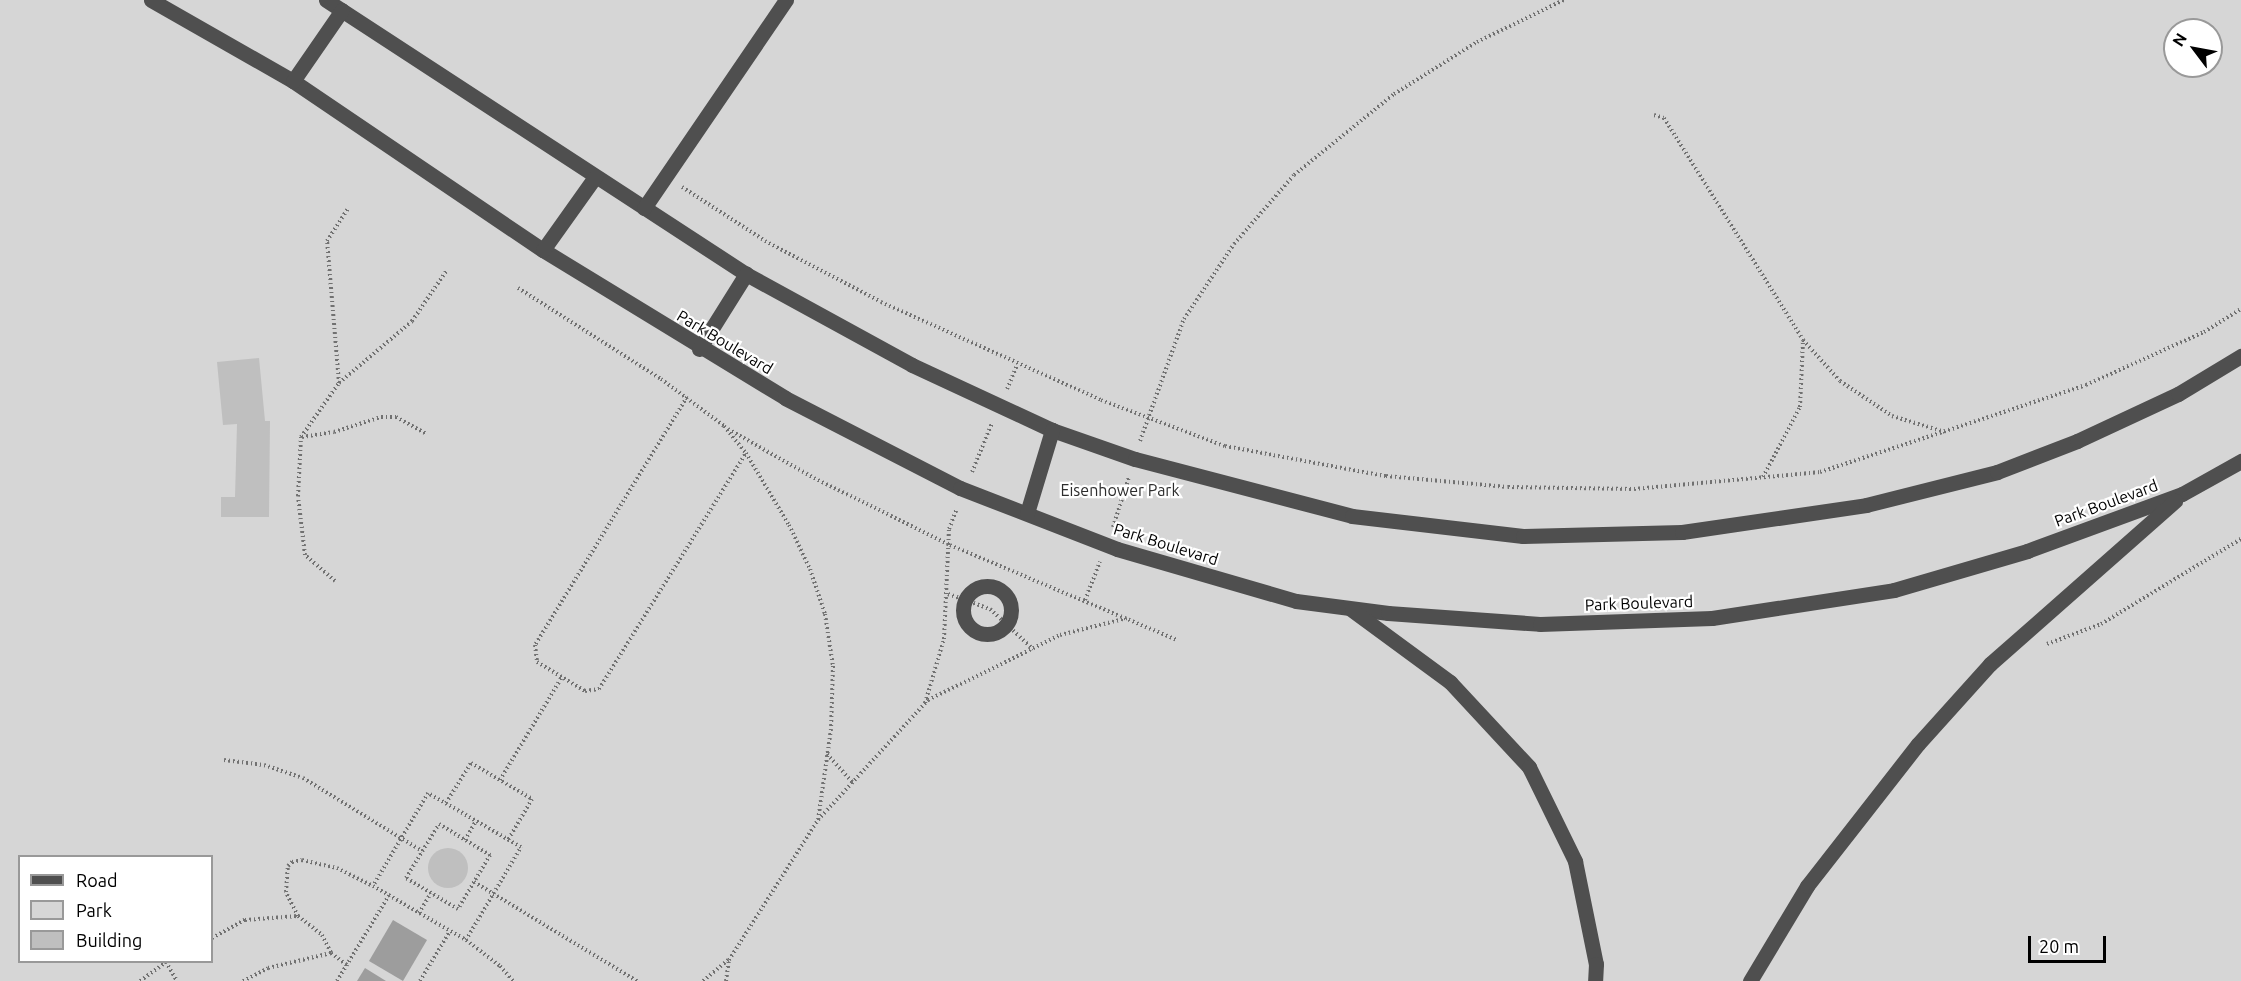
<!DOCTYPE html>
<html>
<head>
<meta charset="utf-8">
<style>
  body { margin:0 }
  #map { position:relative; width:2241px; height:981px; overflow:hidden; background:#fff; font-family:Ubuntu,sans-serif }
  div>[style] { position:absolute }
  .green>* { inset:0; background:#d6d6d6 }
  .water>* { inset:0; background:#9d9d9d }
  .building>* { inset:0; background:#bfbfbf }
  .round { border-radius:50% }
  .path>* { height:4px; margin-top:-2px; transform-origin:0; background:repeating-linear-gradient(90deg,#717171 0 1.5px,transparent 0 4.5px) }
  .minor>* { height:15px; margin:-7.5px; padding:0 7.5px; transform-origin:7.5px; border-radius:7.5px; background:#4f4f4f }
  .minor>.ring { margin:-7.5px; padding:0; box-sizing:content-box; background:none; border:15px solid #4f4f4f; border-radius:50% }
  span { translate:-50% -50%; white-space:nowrap; text-align:center; line-height:1.15; -webkit-text-stroke:4.5px #fff; paint-order:stroke }
  .street-label { font-size:16px; color:#000 }
  .park-label { font-size:16px; color:#2d2d2d }
  .legend { position:absolute; left:18px; top:855px; width:195px; height:108px; box-sizing:border-box; background:#fff; border:2px solid #999; margin:0; padding:8px 10px; list-style:none; font-size:18px; color:#000 }
  .legend li { display:flex; align-items:center; gap:12px; height:30px }
  .legend b { width:30px; border:2px solid #999 }
  .north { position:absolute; left:2163px; top:18px; width:60px; height:60px; box-sizing:border-box; background:#fff; border:2px solid #999; border-radius:50%; rotate:302deg; font-size:16px; font-weight:700; line-height:24px; text-align:center; color:#000 }
  .north::after { content:''; display:block; margin:auto; width:21px; height:27px; background:#000; clip-path:polygon(50% 0,100% 100%,50% 72%,0 100%) }
  .scale { position:absolute; left:2028px; top:936px; width:78px; height:27px; box-sizing:border-box; border:3px solid #000; border-top:0; padding-left:8px; font-size:18px; line-height:21px; white-space:nowrap; color:#000; -webkit-text-stroke:4px #fff; paint-order:stroke }
</style>
</head>
<body>
<div id="map">
  <div class="green">
    <div style="clip-path:polygon(evenodd,0 0,2241px 0,2241px 981px,0 981px,0 0,2175px 30px,2211px 30px,2211px 66px,2175px 66px,2175px 30px,0 0,20px 856px,212px 856px,212px 962px,20px 962px,20px 856px)"></div>
  </div>
  <div class="water">
    <div style="clip-path:polygon(393px 920px,427px 940px,403px 981px,369px 961px)"></div>
    <div style="clip-path:polygon(365px 968px,386px 981px,357px 981px)"></div>
  </div>
  <div class="building">
    <div style="clip-path:polygon(259px 358px,265px 421px,270px 421px,269px 517px,221px 517px,221px 497px,235px 497px,237px 424px,223px 425px,217px 362px)"></div>
    <div class="round" style="left:428px;top:848px;width:40px;height:40px"></div>
  </div>
  <div class="path">
    <div style="left:1654px;top:115px;width:10px;rotate:17deg"></div>
    <div style="left:1664px;top:118px;width:262px;rotate:57.9deg"></div>
    <div style="left:1803px;top:340px;width:55px;rotate:47.9deg"></div>
    <div style="left:1840px;top:381px;width:63px;rotate:33.9deg"></div>
    <div style="left:1892px;top:416px;width:55px;rotate:16.8deg"></div>
    <div style="left:682px;top:187px;width:99px;rotate:33deg"></div>
    <div style="left:765px;top:241px;width:131px;rotate:27.7deg"></div>
    <div style="left:881px;top:302px;width:241px;rotate:24deg"></div>
    <div style="left:1101px;top:400px;width:132px;rotate:20.4deg"></div>
    <div style="left:1225px;top:446px;width:164px;rotate:10.6deg"></div>
    <div style="left:1386px;top:476px;width:122px;rotate:5.2deg"></div>
    <div style="left:1508px;top:487px;width:126px;rotate:0.9deg"></div>
    <div style="left:1634px;top:489px;width:187px;rotate:-5.2deg"></div>
    <div style="left:1820px;top:472px;width:280px;rotate:-18.1deg"></div>
    <div style="left:2086px;top:385px;width:129px;rotate:-24.2deg"></div>
    <div style="left:2204px;top:332px;width:44px;rotate:-31.9deg"></div>
    <div style="left:518px;top:288px;width:169px;rotate:32.5deg"></div>
    <div style="left:661px;top:379px;width:79px;rotate:36.7deg"></div>
    <div style="left:724px;top:426px;width:35px;rotate:51deg"></div>
    <div style="left:746px;top:453px;width:84px;rotate:59.2deg"></div>
    <div style="left:789px;top:525px;width:49px;rotate:64.5deg"></div>
    <div style="left:810px;top:569px;width:47px;rotate:71.6deg"></div>
    <div style="left:825px;top:614px;width:53px;rotate:81.3deg"></div>
    <div style="left:833px;top:666px;width:63px;rotate:91.8deg"></div>
    <div style="left:831px;top:729px;width:92px;rotate:98.1deg"></div>
    <div style="left:339px;top:383px;width:96px;rotate:-40.3deg"></div>
    <div style="left:412px;top:321px;width:62px;rotate:-55.5deg"></div>
    <div style="left:1007px;top:389px;width:25px;rotate:-67deg"></div>
    <div style="left:687px;top:397px;width:291px;rotate:121.5deg"></div>
    <div style="left:535px;top:645px;width:17px;rotate:83deg"></div>
    <div style="left:537px;top:662px;width:56px;rotate:31.1deg"></div>
    <div style="left:585px;top:691px;width:14px;rotate:-8deg"></div>
    <div style="left:599px;top:689px;width:278px;rotate:-58.1deg"></div>
    <div style="left:728px;top:429px;width:99px;rotate:29.7deg"></div>
    <div style="left:814px;top:478px;width:152px;rotate:26.2deg"></div>
    <div style="left:950px;top:545px;width:246px;rotate:22.7deg"></div>
    <div style="left:302px;top:437px;width:32px;rotate:-9deg"></div>
    <div style="left:334px;top:432px;width:49px;rotate:-17.7deg"></div>
    <div style="left:381px;top:417px;width:15px"></div>
    <div style="left:396px;top:417px;width:35px;rotate:29deg"></div>
    <div style="left:1140px;top:441px;width:130px;rotate:-70.2deg"></div>
    <div style="left:1184px;top:319px;width:90px;rotate:-56.3deg"></div>
    <div style="left:1234px;top:244px;width:91px;rotate:-49deg"></div>
    <div style="left:1294px;top:175px;width:129px;rotate:-39deg"></div>
    <div style="left:1394px;top:94px;width:98px;rotate:-32.1deg"></div>
    <div style="left:1477px;top:42px;width:97px;rotate:-25.8deg"></div>
    <div style="left:972px;top:472px;width:53px;rotate:-67.8deg"></div>
    <div style="left:1763px;top:477px;width:79px;rotate:-62.1deg"></div>
    <div style="left:1800px;top:407px;width:66px;rotate:-87.4deg"></div>
    <div style="left:1113px;top:527px;width:52px;rotate:-72.3deg"></div>
    <div style="left:335px;top:581px;width:40px;rotate:-139deg"></div>
    <div style="left:305px;top:555px;width:59px;rotate:-96.8deg"></div>
    <div style="left:298px;top:496px;width:59px;rotate:-87.1deg"></div>
    <div style="left:301px;top:437px;width:66px;rotate:-54.9deg"></div>
    <div style="left:339px;top:383px;width:143px;rotate:-94.8deg"></div>
    <div style="left:327px;top:241px;width:40px;rotate:-57.1deg"></div>
    <div style="left:948px;top:594px;width:45px;rotate:19.7deg"></div>
    <div style="left:990px;top:609px;width:59px;rotate:42.9deg"></div>
    <div style="left:1085px;top:600px;width:41px;rotate:-68.5deg"></div>
    <div style="left:2047px;top:644px;width:58px;rotate:-20.3deg"></div>
    <div style="left:2101px;top:624px;width:164px;rotate:-31.3deg"></div>
    <div style="left:925px;top:703px;width:67px;rotate:-73.5deg"></div>
    <div style="left:944px;top:639px;width:110px;rotate:-87.4deg"></div>
    <div style="left:949px;top:529px;width:22px;rotate:-69deg"></div>
    <div style="left:827px;top:754px;width:38px;rotate:48deg"></div>
    <div style="left:224px;top:760px;width:40px;rotate:7.1deg"></div>
    <div style="left:264px;top:765px;width:41px;rotate:18.4deg"></div>
    <div style="left:303px;top:778px;width:140px;rotate:31.5deg"></div>
    <div style="left:500px;top:780px;width:120px;rotate:-59deg"></div>
    <div style="left:446px;top:803px;width:47px;rotate:-58deg"></div>
    <div style="left:471px;top:763px;width:71px;rotate:30.5deg"></div>
    <div style="left:532px;top:799px;width:48px;rotate:120.3deg"></div>
    <div style="left:439px;top:824px;width:60px;rotate:31.3deg"></div>
    <div style="left:490px;top:855px;width:63px;rotate:120.7deg"></div>
    <div style="left:458px;top:909px;width:61px;rotate:-149.2deg"></div>
    <div style="left:406px;top:878px;width:63px;rotate:-58.6deg"></div>
    <div style="left:465px;top:840px;width:22px;rotate:-60deg"></div>
    <div style="left:474px;top:882px;width:191px;rotate:31.3deg"></div>
    <div style="left:419px;top:913px;width:23px;rotate:-59deg"></div>
    <div style="left:298px;top:916px;width:27px;rotate:-117deg"></div>
    <div style="left:286px;top:892px;width:26px;rotate:-86deg"></div>
    <div style="left:288px;top:866px;width:6px;rotate:-45deg"></div>
    <div style="left:292px;top:862px;width:10px;rotate:-11deg"></div>
    <div style="left:302px;top:860px;width:36px;rotate:13deg"></div>
    <div style="left:337px;top:868px;width:40px;rotate:26.6deg"></div>
    <div style="left:212px;top:938px;width:38px;rotate:-29deg"></div>
    <div style="left:245px;top:920px;width:53px;rotate:-4.3deg"></div>
    <div style="left:298px;top:916px;width:31px;rotate:38deg"></div>
    <div style="left:322px;top:935px;width:20px;rotate:63deg"></div>
    <div style="left:331px;top:953px;width:20px;rotate:37deg"></div>
    <div style="left:466px;top:940px;width:108px;rotate:-59.4deg"></div>
    <div style="left:521px;top:847px;width:108px;rotate:-149.9deg"></div>
    <div style="left:428px;top:793px;width:108px;rotate:120.6deg"></div>
    <div style="left:373px;top:886px;width:108px;rotate:30.1deg"></div>
    <div style="left:466px;top:940px;width:43px;rotate:37.4deg"></div>
    <div style="left:500px;top:966px;width:20px;rotate:49deg"></div>
    <div style="left:140px;top:981px;width:32px;rotate:-36deg"></div>
    <div style="left:166px;top:962px;width:22px;rotate:60deg"></div>
    <div style="left:243px;top:981px;width:28px;rotate:-27deg"></div>
    <div style="left:268px;top:968px;width:65px;rotate:-13.4deg"></div>
    <div style="left:337px;top:981px;width:100px;rotate:-58.8deg"></div>
    <div style="left:420px;top:981px;width:58px;rotate:-59deg"></div>
    <div style="left:703px;top:981px;width:33px;rotate:-40deg"></div>
    <div style="left:726px;top:981px;width:21px;rotate:-82deg"></div>
    <div style="left:729px;top:960px;width:166px;rotate:-57.6deg"></div>
    <div style="left:818px;top:820px;width:163px;rotate:-47.5deg"></div>
    <div style="left:928px;top:700px;width:147px;rotate:-26.2deg"></div>
    <div style="left:1060px;top:635px;width:69px;rotate:-14.2deg"></div>
  </div>
  <div class="minor">
    <div style="left:151px;top:0;width:163px;rotate:29.7deg"></div>
    <div style="left:293px;top:81px;width:302px;rotate:34.1deg"></div>
    <div style="left:543px;top:250px;width:284px;rotate:31.4deg"></div>
    <div style="left:785px;top:398px;width:197px;rotate:27.2deg"></div>
    <div style="left:960px;top:488px;width:168px;rotate:21.2deg"></div>
    <div style="left:1117px;top:549px;width:186px;rotate:16.2deg"></div>
    <div style="left:1296px;top:601px;width:93px;rotate:7.4deg"></div>
    <div style="left:1388px;top:613px;width:152px;rotate:4.1deg"></div>
    <div style="left:1540px;top:624px;width:172px;rotate:-2deg"></div>
    <div style="left:1712px;top:618px;width:184px;rotate:-8.7deg"></div>
    <div style="left:1894px;top:590px;width:139px;rotate:-16.3deg"></div>
    <div style="left:2027px;top:551px;width:165px;rotate:-20.2deg"></div>
    <div style="left:2182px;top:494px;width:68px;rotate:-29.2deg"></div>
    <div style="left:326px;top:0;width:501px;rotate:33.12deg"></div>
    <div style="left:746px;top:274px;width:189px;rotate:28.7deg"></div>
    <div style="left:912px;top:365px;width:154px;rotate:24.9deg"></div>
    <div style="left:1052px;top:430px;width:88px;rotate:19.3deg"></div>
    <div style="left:1135px;top:459px;width:224px;rotate:14.7deg"></div>
    <div style="left:1352px;top:516px;width:172px;rotate:6.7deg"></div>
    <div style="left:1523px;top:536px;width:159px;rotate:-1.4deg"></div>
    <div style="left:1682px;top:532px;width:186px;rotate:-8.3deg"></div>
    <div style="left:1866px;top:505px;width:135px;rotate:-14.1deg"></div>
    <div style="left:1997px;top:472px;width:86px;rotate:-21.2deg"></div>
    <div style="left:2077px;top:441px;width:111px;rotate:-25deg"></div>
    <div style="left:2178px;top:394px;width:74px;rotate:-31.1deg"></div>
    <div style="left:293px;top:81px;width:86px;rotate:-55.4deg"></div>
    <div style="left:644px;top:208px;width:252px;rotate:-55.7deg"></div>
    <div style="left:543px;top:250px;width:90px;rotate:-54.5deg"></div>
    <div style="left:699px;top:349px;width:89px;rotate:-57.9deg"></div>
    <div style="left:1027px;top:513px;width:87px;rotate:-73.2deg"></div>
    <div class="ring" style="left:963px;top:586px;width:33px;height:33px"></div>
    <div style="left:1352px;top:610px;width:122px;rotate:36.3deg"></div>
    <div style="left:1450px;top:682px;width:116px;rotate:47.1deg"></div>
    <div style="left:1529px;top:767px;width:105px;rotate:63.9deg"></div>
    <div style="left:1575px;top:861px;width:105px;rotate:78.5deg"></div>
    <div style="left:1596px;top:964px;width:17px;rotate:93deg"></div>
    <div style="left:1750px;top:981px;width:111px;rotate:-59deg"></div>
    <div style="left:1807px;top:886px;width:180px;rotate:-52deg"></div>
    <div style="left:1918px;top:744px;width:108px;rotate:-48deg"></div>
    <div style="left:1990px;top:664px;width:247px;rotate:-41.4deg"></div>
  </div>
  <div class="street-label">
    <span style="left:725px;top:342px;rotate:31deg">Park Boulevard</span>
    <span style="left:2106px;top:503px;rotate:-20deg">Park Boulevard</span>
    <span style="left:1166px;top:544px;rotate:17deg">Park Boulevard</span>
    <span style="left:1639px;top:603px;rotate:-2deg">Park Boulevard</span>
  </div>
  <div class="park-label">
    <span style="left:1120px;top:490px">Eisenhower Park</span>
  </div>
  <ul class="legend">
  <li><b style="height:8px;background:#4f4f4f"></b>Road</li>
  <li><b style="height:16px;background:#d6d6d6"></b>Park</li>
  <li><b style="height:16px;background:#bfbfbf"></b>Building</li>
  </ul>
  <div class="north">N</div>
  <div class="scale">20 m</div>
</div>
</body>
</html>
